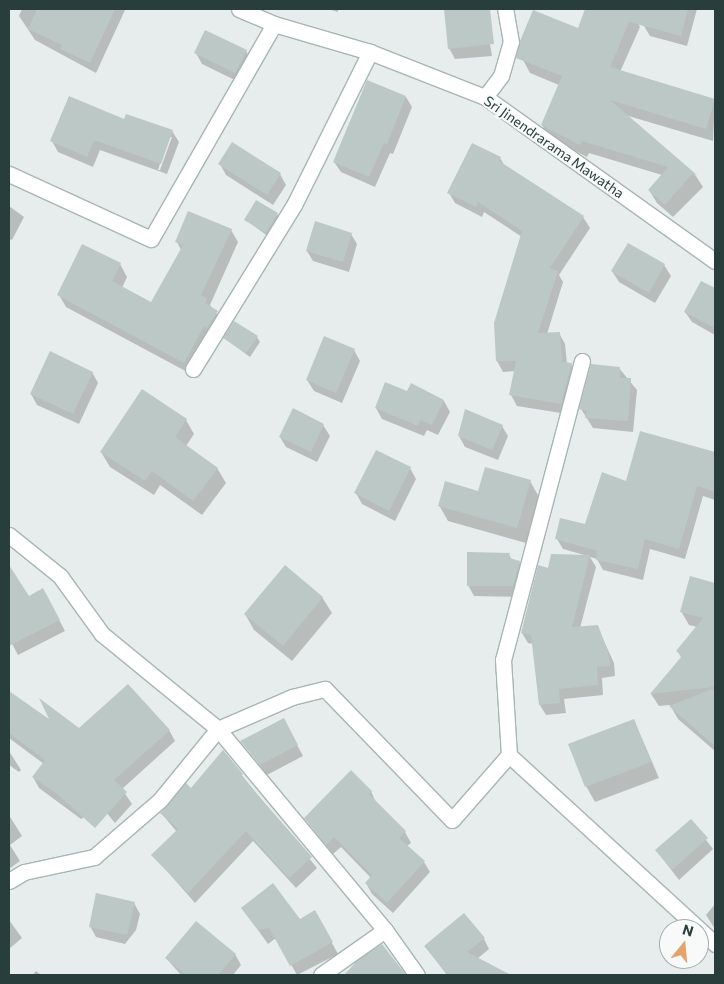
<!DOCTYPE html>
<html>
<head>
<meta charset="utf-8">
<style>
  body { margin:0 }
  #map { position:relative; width:724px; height:984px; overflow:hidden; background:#e6edec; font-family:Commissioner,sans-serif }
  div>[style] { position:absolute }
  .shadow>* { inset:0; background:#0003 }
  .building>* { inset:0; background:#bcc8c5 }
  .roads { filter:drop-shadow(1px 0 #a9b5b4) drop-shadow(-1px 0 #a9b5b4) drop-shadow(0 1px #a9b5b4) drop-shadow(0 -1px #a9b5b4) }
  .street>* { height:15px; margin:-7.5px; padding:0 7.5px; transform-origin:7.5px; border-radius:7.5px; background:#fff }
  .secondary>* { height:15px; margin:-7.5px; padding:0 7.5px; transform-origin:7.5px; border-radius:7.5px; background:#fff }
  span { translate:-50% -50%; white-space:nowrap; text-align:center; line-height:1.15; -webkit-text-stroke:4px #f7faf9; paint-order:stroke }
  .street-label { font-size:14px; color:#273e3c }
  .frame { position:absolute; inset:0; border:10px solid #273e3c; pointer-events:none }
  .north { position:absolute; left:659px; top:919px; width:50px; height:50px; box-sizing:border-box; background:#f7faf9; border:1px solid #a4afad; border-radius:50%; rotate:17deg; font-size:14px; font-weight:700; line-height:20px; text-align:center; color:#273e3c }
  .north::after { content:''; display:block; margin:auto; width:18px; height:22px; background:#e3a46f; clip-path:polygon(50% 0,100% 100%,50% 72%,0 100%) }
</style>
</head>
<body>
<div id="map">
  <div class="shadow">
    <div style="clip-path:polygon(22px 9px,72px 9px,83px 14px,85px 9px,125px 10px,96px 73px,35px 40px,19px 16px)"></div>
    <div style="clip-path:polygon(328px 9px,338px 9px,338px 12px)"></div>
    <div style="clip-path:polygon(445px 9px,484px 9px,492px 56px,455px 59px,449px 48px)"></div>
    <div style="clip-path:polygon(586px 9px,617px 9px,633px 14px,640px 27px,620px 72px,715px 102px,713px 141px,625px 115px,696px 176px,703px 187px,673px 217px,657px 203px,649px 190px,662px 175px,589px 153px,587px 157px,550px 138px,542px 125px,559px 85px,530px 73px,523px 60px,579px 30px)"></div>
    <div style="clip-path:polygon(648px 9px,697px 9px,687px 46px,650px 36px,644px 26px)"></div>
    <div style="clip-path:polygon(246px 51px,252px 62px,241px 83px,202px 64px,196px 53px)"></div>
    <div style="clip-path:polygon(406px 97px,412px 107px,393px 154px,390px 153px,375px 187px,341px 172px,334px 162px)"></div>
    <div style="clip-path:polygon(evenodd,124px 121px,172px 131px,179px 142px,167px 174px,100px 150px,93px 167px,58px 152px,52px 141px,124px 121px,169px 137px,172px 137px,160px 170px,158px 170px,169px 137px)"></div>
    <div style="clip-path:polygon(500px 158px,505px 166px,583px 217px,590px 228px,559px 275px,563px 282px,547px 334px,559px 333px,565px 344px,567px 364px,571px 364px,577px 375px,567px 414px,517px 406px,511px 395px,515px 371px,503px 372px,497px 361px,495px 323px,522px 237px,484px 212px,482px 217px,455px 203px,449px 193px)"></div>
    <div style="clip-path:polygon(220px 164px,280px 174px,286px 185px,273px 205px,226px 175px)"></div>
    <div style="clip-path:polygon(9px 206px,24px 217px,12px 240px,9px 239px)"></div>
    <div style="clip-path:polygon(277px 214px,280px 219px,269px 237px,246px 220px)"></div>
    <div style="clip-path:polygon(231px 230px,238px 242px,210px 305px,224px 324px,191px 374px,66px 307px,59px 295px,120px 264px,127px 277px,122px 288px,152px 304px,181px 250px,177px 242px)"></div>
    <div style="clip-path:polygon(351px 234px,357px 244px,349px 272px,313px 261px,307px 251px)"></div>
    <div style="clip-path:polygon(664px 265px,671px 276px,655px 303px,619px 282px,612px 271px)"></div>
    <div style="clip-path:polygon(701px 282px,715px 290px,715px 335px,692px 322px,685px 312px)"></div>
    <div style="clip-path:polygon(257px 337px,260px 342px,250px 357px,224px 338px)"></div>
    <div style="clip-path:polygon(354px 350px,360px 361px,342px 403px,314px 391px,307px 380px)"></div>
    <div style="clip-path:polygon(619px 368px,637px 390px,633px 432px,593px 428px,581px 409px)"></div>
    <div style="clip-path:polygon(92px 372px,98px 383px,79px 424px,37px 405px,31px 394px)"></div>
    <div style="clip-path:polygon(411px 385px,444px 401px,450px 412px,438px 435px,427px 430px,424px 436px,382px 419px,376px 408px,408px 392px)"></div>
    <div style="clip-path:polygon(186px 420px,194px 434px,186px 446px,217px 468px,226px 483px,202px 515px,160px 485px,154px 495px,110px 467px,101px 452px)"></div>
    <div style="clip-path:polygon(323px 425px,330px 436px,317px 462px,286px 447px,280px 437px)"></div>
    <div style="clip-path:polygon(502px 426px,508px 436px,498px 460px,465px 447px,459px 436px)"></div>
    <div style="clip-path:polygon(641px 433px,715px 453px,715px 500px,703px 496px,685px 559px,650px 549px,643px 580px,603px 570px,597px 559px,590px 557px,596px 567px,580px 628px,597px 626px,614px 663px,615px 676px,602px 678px,603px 695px,564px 699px,566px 713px,546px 715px,540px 705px,533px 644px,528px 643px,522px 633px,549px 569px,584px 555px,563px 549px,557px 539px,585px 525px,626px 482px)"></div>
    <div style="clip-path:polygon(410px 468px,416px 479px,395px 521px,362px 504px,356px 493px)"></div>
    <div style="clip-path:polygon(530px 481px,539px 497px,526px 543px,448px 521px,439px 505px)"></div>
    <div style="clip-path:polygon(509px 555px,512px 560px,519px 562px,525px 572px,519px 597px,474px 596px,468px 585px)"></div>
    <div style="clip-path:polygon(9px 567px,28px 597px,49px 601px,65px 631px,18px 655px,9px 638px)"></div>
    <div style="clip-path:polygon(691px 578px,715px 584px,715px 751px,678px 719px,670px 705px,659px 706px,651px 694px,682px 659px,678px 652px,697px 627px,689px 625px,681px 611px)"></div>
    <div style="clip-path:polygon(322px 597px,332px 613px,292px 661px,254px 630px,245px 614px)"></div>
    <div style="clip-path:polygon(9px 693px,53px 723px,79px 730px,169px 730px,175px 741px,122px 789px,132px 804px,115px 823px,101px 806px,81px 819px,39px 788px,33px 777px,44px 764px,9px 738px)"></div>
    <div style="clip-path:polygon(283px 719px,303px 756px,267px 775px,242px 741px)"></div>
    <div style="clip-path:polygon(634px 720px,659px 778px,595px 802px,586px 786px)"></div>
    <div style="clip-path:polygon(9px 751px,21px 770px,19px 772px,9px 765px)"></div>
    <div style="clip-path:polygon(223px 752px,317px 868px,296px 888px,253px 841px,195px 903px,153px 855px,177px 832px,161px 813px,191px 790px)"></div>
    <div style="clip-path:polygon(371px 791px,376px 803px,405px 832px,411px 843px,407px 846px,424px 862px,430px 872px,393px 913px,372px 894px,366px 883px,371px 878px,341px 847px,333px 854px,305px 818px)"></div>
    <div style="clip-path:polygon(9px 815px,22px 836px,10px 845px,20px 861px,9px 869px)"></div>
    <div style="clip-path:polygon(691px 820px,713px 849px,679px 880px,656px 850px)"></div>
    <div style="clip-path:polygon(134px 903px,140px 914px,136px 930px,125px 944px,96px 937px,90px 926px)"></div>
    <div style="clip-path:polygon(715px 904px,715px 929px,706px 915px)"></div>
    <div style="clip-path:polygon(242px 908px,300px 920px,315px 912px,338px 954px,297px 975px,276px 938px,268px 944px)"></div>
    <div style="clip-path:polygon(9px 920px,22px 938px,9px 949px)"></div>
    <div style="clip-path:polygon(484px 939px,489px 949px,477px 959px,502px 975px,447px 975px,425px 946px)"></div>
    <div style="clip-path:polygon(235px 954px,241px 965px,233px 975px,181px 975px,166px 958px)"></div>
    <div style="clip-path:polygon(36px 971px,41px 975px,33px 975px)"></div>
  </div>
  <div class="building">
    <div style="clip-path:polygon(37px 9px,115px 9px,90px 63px,60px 49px,62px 45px,28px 29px)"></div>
    <div style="clip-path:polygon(444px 9px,490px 9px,494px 44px,448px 49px)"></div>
    <div style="clip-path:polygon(585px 9px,688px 9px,681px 36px,629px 22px,610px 67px,715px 99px,706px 129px,610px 100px,697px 175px,692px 174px,665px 205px,648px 190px,668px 167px,582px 141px,580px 145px,541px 125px,562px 76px,516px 58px,520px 41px,533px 10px,578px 28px)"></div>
    <div style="clip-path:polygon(205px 30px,247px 50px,235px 73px,194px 53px)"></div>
    <div style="clip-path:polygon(367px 80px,406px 96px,387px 144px,384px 143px,369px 177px,333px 162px)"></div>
    <div style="clip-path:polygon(69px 96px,124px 119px,126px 114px,173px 130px,161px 164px,94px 140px,87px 157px,50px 141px)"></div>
    <div style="clip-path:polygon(232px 142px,281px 173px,267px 195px,218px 164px)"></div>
    <div style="clip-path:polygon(472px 143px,501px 157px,499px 161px,584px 216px,550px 268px,558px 271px,538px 333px,560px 332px,562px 362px,572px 363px,561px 404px,509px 395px,516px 361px,496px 361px,494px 323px,522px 231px,478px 202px,476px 207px,447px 193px)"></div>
    <div style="clip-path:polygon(256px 200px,278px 213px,266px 233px,244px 220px)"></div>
    <div style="clip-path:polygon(188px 211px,232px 229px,201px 295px,207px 299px,205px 303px,218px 311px,207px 328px,204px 326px,184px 363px,57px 295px,82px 244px,121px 263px,112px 281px,151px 302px,183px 245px,175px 242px)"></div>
    <div style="clip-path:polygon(315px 221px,352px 233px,343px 262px,306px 251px)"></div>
    <div style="clip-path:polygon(628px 243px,665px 264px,649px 293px,611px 271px)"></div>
    <div style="clip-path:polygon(701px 281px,715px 288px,715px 328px,684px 312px)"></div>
    <div style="clip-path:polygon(234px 321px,258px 336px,246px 353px,223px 338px)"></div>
    <div style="clip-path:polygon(324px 336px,355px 349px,336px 393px,306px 380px)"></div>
    <div style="clip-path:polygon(50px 351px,93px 372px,73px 414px,30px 394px)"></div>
    <div style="clip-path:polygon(591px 364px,620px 367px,620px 378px,631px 378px,628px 421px,585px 418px,587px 411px,579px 409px)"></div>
    <div style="clip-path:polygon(385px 382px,407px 391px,411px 383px,444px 400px,432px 425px,420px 420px,418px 426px,375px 408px)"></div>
    <div style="clip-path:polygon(142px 389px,187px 419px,175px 437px,218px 468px,193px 501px,152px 471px,145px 481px,100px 452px)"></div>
    <div style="clip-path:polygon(293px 408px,324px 424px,311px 452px,279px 437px)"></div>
    <div style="clip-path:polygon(465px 409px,503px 425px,492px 450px,458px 436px)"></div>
    <div style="clip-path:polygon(640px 431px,715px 452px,715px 492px,697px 486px,679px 549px,645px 539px,638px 569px,596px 560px,597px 551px,555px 539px,560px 518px,585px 524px,602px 472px,626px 481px)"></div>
    <div style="clip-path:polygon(376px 450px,411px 467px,389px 511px,354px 493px)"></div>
    <div style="clip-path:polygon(485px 467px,531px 480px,517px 528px,438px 506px,445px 481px,478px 491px)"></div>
    <div style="clip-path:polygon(467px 552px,510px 553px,509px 558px,520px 561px,513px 586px,467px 586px)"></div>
    <div style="clip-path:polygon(551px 554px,590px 555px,572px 627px,598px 625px,608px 652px,610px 666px,597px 667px,598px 685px,559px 689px,560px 703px,539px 705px,531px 635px,521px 633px,538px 565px,548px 568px)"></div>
    <div style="clip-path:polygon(9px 565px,29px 596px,43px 588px,60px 620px,9px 646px)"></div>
    <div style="clip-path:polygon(285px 565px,323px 597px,283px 646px,244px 614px)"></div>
    <div style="clip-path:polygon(690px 576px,715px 583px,715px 687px,650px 694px,682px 656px,676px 651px,703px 618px,680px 612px)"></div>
    <div style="clip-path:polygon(128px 684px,170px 730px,114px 780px,127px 792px,95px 828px,56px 793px,32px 777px,45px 760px,9px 733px,9px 691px,49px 719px,39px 698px,79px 728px)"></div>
    <div style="clip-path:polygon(715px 688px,715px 746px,669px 706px)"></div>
    <div style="clip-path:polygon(284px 718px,298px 745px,260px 765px,240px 741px)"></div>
    <div style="clip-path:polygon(634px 719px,651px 762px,585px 787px,568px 744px)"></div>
    <div style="clip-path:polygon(223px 750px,243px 774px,241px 776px,312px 857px,289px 878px,246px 831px,188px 893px,151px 855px,178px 829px,160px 813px,186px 783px,191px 788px)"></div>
    <div style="clip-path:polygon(351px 770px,372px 791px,369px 794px,406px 831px,399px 838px,425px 861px,387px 903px,365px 883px,372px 875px,334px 837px,326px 845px,304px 818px)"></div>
    <div style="clip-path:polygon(691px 819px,708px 838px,672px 870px,655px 850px)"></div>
    <div style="clip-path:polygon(273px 883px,300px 919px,315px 910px,333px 942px,290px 966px,269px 928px,258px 930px,241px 908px)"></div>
    <div style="clip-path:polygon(96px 893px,135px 902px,127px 935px,89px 927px)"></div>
    <div style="clip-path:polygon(464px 913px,485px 938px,467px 952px,511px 975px,448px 975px,424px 946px)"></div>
    <div style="clip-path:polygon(196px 921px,236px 954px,218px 975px,186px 975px,165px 958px)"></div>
    <div style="clip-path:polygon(382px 944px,406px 975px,344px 975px,357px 961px)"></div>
  </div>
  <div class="roads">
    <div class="street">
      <div style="left:485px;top:97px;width:26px;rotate:-53deg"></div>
      <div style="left:501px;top:76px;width:35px;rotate:-74deg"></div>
      <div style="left:511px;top:42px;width:34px;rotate:-100deg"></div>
      <div style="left:9px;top:174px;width:156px;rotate:24.6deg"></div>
      <div style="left:151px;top:239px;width:248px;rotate:-60.2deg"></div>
      <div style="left:582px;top:361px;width:309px;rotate:104.8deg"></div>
      <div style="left:503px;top:660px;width:95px;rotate:86.4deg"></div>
      <div style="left:509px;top:755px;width:280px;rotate:42.5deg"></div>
      <div style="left:193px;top:369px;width:193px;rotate:-58.4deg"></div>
      <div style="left:294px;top:205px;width:171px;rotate:-63.6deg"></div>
      <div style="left:9px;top:535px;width:65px;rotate:38.8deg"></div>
      <div style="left:60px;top:576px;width:72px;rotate:54.1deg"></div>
      <div style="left:102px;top:634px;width:150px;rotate:39.3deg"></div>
      <div style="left:218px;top:729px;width:261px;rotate:50.3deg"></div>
      <div style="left:385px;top:930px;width:55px;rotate:54.6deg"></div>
      <div style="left:9px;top:881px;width:17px;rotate:-31deg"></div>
      <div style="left:24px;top:872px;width:72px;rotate:-12.1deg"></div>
      <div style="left:94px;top:857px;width:87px;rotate:-40.8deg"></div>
      <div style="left:160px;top:800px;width:92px;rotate:-50.8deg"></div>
      <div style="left:218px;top:729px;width:81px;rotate:-23.4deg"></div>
      <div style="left:292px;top:697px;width:34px;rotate:-14deg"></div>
      <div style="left:325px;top:689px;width:182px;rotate:45.9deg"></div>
      <div style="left:452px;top:820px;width:86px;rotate:-48.8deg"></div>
      <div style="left:321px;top:975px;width:78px;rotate:-35.1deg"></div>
    </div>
    <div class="secondary">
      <div style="left:239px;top:9px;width:38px;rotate:23deg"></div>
      <div style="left:274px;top:24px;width:100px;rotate:16.3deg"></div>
      <div style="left:370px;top:52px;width:123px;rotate:21.4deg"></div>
      <div style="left:485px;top:97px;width:282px;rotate:35.5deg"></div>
    </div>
  </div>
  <div class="street-label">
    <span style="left:554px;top:147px;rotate:35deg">Sri Jinendrarama Mawatha</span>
  </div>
  <div class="frame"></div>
  <div class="north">N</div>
</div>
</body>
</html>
